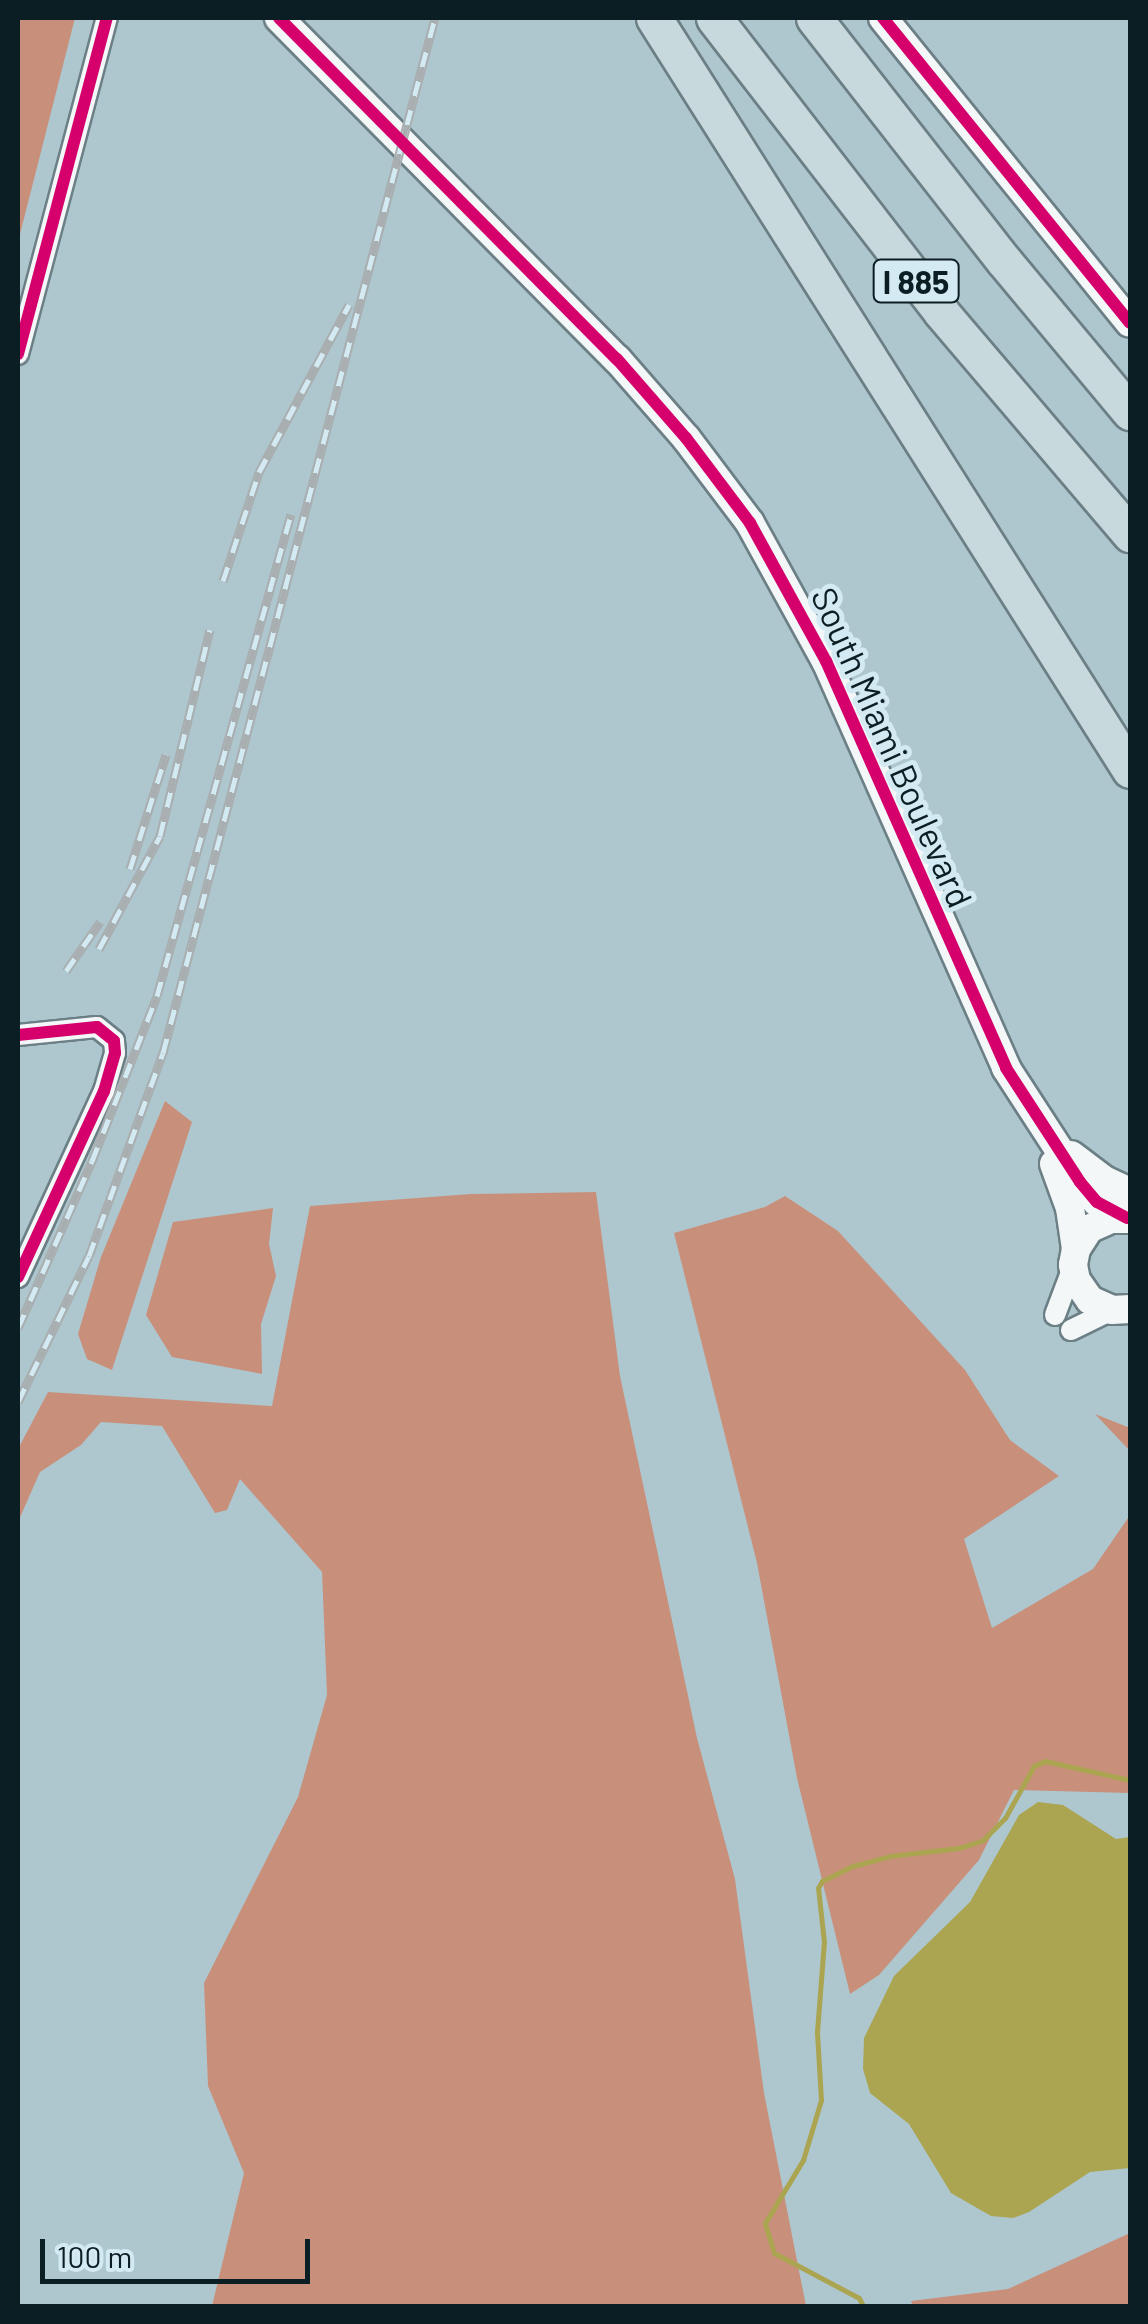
<!DOCTYPE html>
<html>
<head>
<meta charset="utf-8">
<style>
  body { margin:0 }
  #map { position:relative; width:1148px; height:2324px; overflow:hidden; background:#aec7cf; font-family:Barlow,sans-serif }
  div>[style] { position:absolute }
  .forest>* { inset:0; background:#c8907b }
  .water>* { inset:0; background:#aba552 }
  .stream>* { height:5px; margin:-2.5px; padding:0 2.5px; transform-origin:2.5px; border-radius:2.5px; background:#aba552 }
  .roads { filter:drop-shadow(2px 0 #6b7f85) drop-shadow(-2px 0 #6b7f85) drop-shadow(0 2px #6b7f85) drop-shadow(0 -2px #6b7f85) }
  .street>* { height:20px; margin:-10px; padding:0 10px; transform-origin:10px; border-radius:10px; background:#f3f7f8 }
  .secondary>* { height:28px; margin:-14px; padding:0 14px; transform-origin:14px; border-radius:14px; background:#f3f7f8 }
  .highway>* { height:35px; margin:-17.5px; padding:0 17.5px; transform-origin:17.5px; border-radius:17.5px; background:#c8d9dd }
  .rail>* { height:9px; margin-top:-4.5px; transform-origin:0; background:repeating-linear-gradient(90deg,#d4eaf2 0 15px,#a9afb0 0 30px); box-sizing:border-box; border-block:2px solid #a9afb0 }
  .cycleway>* { height:12px; margin:-6px; padding:0 6px; transform-origin:6px; border-radius:6px; background:#d6006c }
  span { translate:-50% -50%; white-space:nowrap; text-align:center; line-height:1.15; -webkit-text-stroke:10px #d4eaf2; paint-order:stroke }
  .shield-label span { padding:2px 8px; background:#d4eaf2; border:2px solid; border-radius:8px; -webkit-text-stroke-width:0 }
  .shield-label { font-size:32px; color:#0b1e23; font-weight:700 }
  .street-label { font-size:35px; color:#0b1e23 }
  .frame { position:absolute; inset:0; border:20px solid #0b1e23; pointer-events:none }
  .scale { position:absolute; left:40px; top:2239px; width:270px; height:45px; box-sizing:border-box; border:5px solid #0b1e23; border-top:0; padding-left:12px; font-size:30px; line-height:35px; white-space:nowrap; color:#0b1e23; -webkit-text-stroke:8px #d4eaf2; paint-order:stroke }
</style>
</head>
<body>
<div id="map">
  <div class="forest">
    <div style="clip-path:polygon(18px 18px,75px 18px,18px 242px)"></div>
    <div style="clip-path:polygon(165px 1101px,192px 1122px,112px 1370px,87px 1359px,78px 1334px,101px 1257px)"></div>
    <div style="clip-path:polygon(596px 1192px,620px 1376px,697px 1738px,735px 1879px,764px 2093px,806px 2306px,212px 2306px,244px 2173px,208px 2086px,204px 1983px,298px 1797px,327px 1695px,322px 1572px,240px 1479px,227px 1510px,215px 1513px,162px 1426px,101px 1422px,81px 1445px,40px 1472px,18px 1522px,18px 1449px,48px 1392px,272px 1406px,310px 1206px,471px 1194px)"></div>
    <div style="clip-path:polygon(785px 1196px,838px 1231px,965px 1370px,1010px 1440px,1059px 1476px,964px 1539px,992px 1628px,1093px 1569px,1130px 1515px,1130px 1793px,1014px 1790px,979px 1860px,879px 1975px,850px 1994px,797px 1778px,757px 1563px,674px 1233px,765px 1207px)"></div>
    <div style="clip-path:polygon(273px 1208px,269px 1244px,276px 1276px,261px 1324px,262px 1374px,172px 1357px,146px 1315px,173px 1222px)"></div>
    <div style="clip-path:polygon(1095px 1414px,1130px 1428px,1130px 1451px)"></div>
    <div style="clip-path:polygon(1130px 2233px,1130px 2306px,913px 2306px,911px 2301px,1008px 2289px)"></div>
  </div>
  <div class="water">
    <div style="clip-path:polygon(1038px 1802px,1063px 1805px,1116px 1839px,1130px 1837px,1130px 2168px,1090px 2172px,1029px 2212px,1013px 2218px,991px 2216px,951px 2193px,909px 2124px,870px 2093px,863px 2069px,864px 2038px,894px 1976px,970px 1902px,1019px 1815px)"></div>
  </div>
  <div class="stream">
    <div style="left:863px;top:2306px;width:9px;rotate:-117deg"></div>
    <div style="left:859px;top:2298px;width:96px;rotate:-152.1deg"></div>
    <div style="left:774px;top:2253px;width:31px;rotate:-107deg"></div>
    <div style="left:765px;top:2223px;width:74px;rotate:-58.9deg"></div>
    <div style="left:803px;top:2160px;width:63px;rotate:-73.3deg"></div>
    <div style="left:821px;top:2100px;width:68px;rotate:-93.4deg"></div>
    <div style="left:817px;top:2032px;width:90px;rotate:-85.6deg"></div>
    <div style="left:824px;top:1942px;width:54px;rotate:-96.3deg"></div>
    <div style="left:818px;top:1888px;width:8px;rotate:-60deg"></div>
    <div style="left:822px;top:1881px;width:34px;rotate:-26deg"></div>
    <div style="left:853px;top:1866px;width:38px;rotate:-15deg"></div>
    <div style="left:890px;top:1856px;width:69px;rotate:-6.6deg"></div>
    <div style="left:959px;top:1848px;width:25px;rotate:-18deg"></div>
    <div style="left:983px;top:1840px;width:31px;rotate:-45deg"></div>
    <div style="left:1005px;top:1818px;width:60px;rotate:-60.9deg"></div>
    <div style="left:1034px;top:1766px;width:12px;rotate:-24deg"></div>
    <div style="left:1045px;top:1761px;width:87px;rotate:12.6deg"></div>
  </div>
  <div class="roads">
    <div class="street">
      <div style="left:18px;top:354px;width:348px;rotate:-75.2deg"></div>
      <div style="left:18px;top:1035px;width:79px;rotate:-5.8deg"></div>
      <div style="left:97px;top:1027px;width:22px;rotate:39deg"></div>
      <div style="left:114px;top:1041px;width:12px;rotate:85deg"></div>
      <div style="left:115px;top:1053px;width:40px;rotate:106deg"></div>
      <div style="left:104px;top:1091px;width:205px;rotate:114.8deg"></div>
      <div style="left:1055px;top:1315px;width:51px;rotate:-69.4deg"></div>
      <div style="left:1071px;top:1330px;width:46px;rotate:-26deg"></div>
    </div>
    <div class="secondary">
      <div style="left:279px;top:18px;width:480px;rotate:45.3deg"></div>
      <div style="left:617px;top:359px;width:105px;rotate:48.9deg"></div>
      <div style="left:686px;top:438px;width:106px;rotate:53deg"></div>
      <div style="left:750px;top:523px;width:158px;rotate:61.2deg"></div>
      <div style="left:826px;top:661px;width:445px;rotate:66.1deg"></div>
      <div style="left:1006px;top:1068px;width:136px;rotate:57deg"></div>
      <div style="left:1080px;top:1182px;width:26px;rotate:50deg"></div>
      <div style="left:1097px;top:1202px;width:34px;rotate:28deg"></div>
      <div style="left:883px;top:18px;width:392px;rotate:51deg"></div>
      <div style="left:1071px;top:1155px;width:41px;rotate:37.1deg"></div>
      <div style="left:1104px;top:1180px;width:29px;rotate:25deg"></div>
      <div style="left:1054px;top:1164px;width:47px;rotate:70deg"></div>
      <div style="left:1070px;top:1208px;width:41px;rotate:81.7deg"></div>
      <div style="left:1130px;top:1219px;width:19px;rotate:180deg"></div>
      <div style="left:1111px;top:1219px;width:24px;rotate:156deg"></div>
      <div style="left:1089px;top:1229px;width:24px;rotate:123deg"></div>
      <div style="left:1076px;top:1249px;width:16px;rotate:101deg"></div>
      <div style="left:1073px;top:1265px;width:15px;rotate:79deg"></div>
      <div style="left:1076px;top:1280px;width:24px;rotate:55deg"></div>
      <div style="left:1090px;top:1300px;width:24px;rotate:24deg"></div>
      <div style="left:1112px;top:1310px;width:18px;rotate:-3deg"></div>
    </div>
    <div class="highway">
      <div style="left:654px;top:18px;width:890px;rotate:57.67deg"></div>
      <div style="left:714px;top:18px;width:371px;rotate:52.3deg"></div>
      <div style="left:941px;top:312px;width:292px;rotate:49.6deg"></div>
      <div style="left:814px;top:18px;width:308px;rotate:52deg"></div>
      <div style="left:1004px;top:261px;width:197px;rotate:50.2deg"></div>
    </div>
  </div>
  <div class="rail">
    <div style="left:223px;top:581px;width:115px;rotate:-71.7deg"></div>
    <div style="left:259px;top:472px;width:190px;rotate:-61.7deg"></div>
    <div style="left:130px;top:869px;width:120px;rotate:-72.5deg"></div>
    <div style="left:99px;top:949px;width:128px;rotate:-61.6deg"></div>
    <div style="left:160px;top:836px;width:212px;rotate:-76.4deg"></div>
    <div style="left:66px;top:971px;width:60px;rotate:-55.2deg"></div>
    <div style="left:18px;top:1328px;width:183px;rotate:-66.1deg"></div>
    <div style="left:92px;top:1161px;width:177px;rotate:-68.5deg"></div>
    <div style="left:157px;top:996px;width:500px;rotate:-74.46deg"></div>
    <div style="left:18px;top:1402px;width:162px;rotate:-64.1deg"></div>
    <div style="left:89px;top:1256px;width:216px;rotate:-70deg"></div>
    <div style="left:163px;top:1053px;width:1070px;rotate:-75.28deg"></div>
  </div>
  <div class="cycleway">
    <div style="left:279px;top:18px;width:480px;rotate:45.3deg"></div>
    <div style="left:617px;top:359px;width:105px;rotate:48.9deg"></div>
    <div style="left:686px;top:438px;width:106px;rotate:53deg"></div>
    <div style="left:750px;top:523px;width:158px;rotate:61.2deg"></div>
    <div style="left:826px;top:661px;width:445px;rotate:66.1deg"></div>
    <div style="left:1006px;top:1068px;width:136px;rotate:57deg"></div>
    <div style="left:1080px;top:1182px;width:26px;rotate:50deg"></div>
    <div style="left:1097px;top:1202px;width:34px;rotate:28deg"></div>
    <div style="left:883px;top:18px;width:392px;rotate:51deg"></div>
    <div style="left:18px;top:354px;width:348px;rotate:-75.2deg"></div>
    <div style="left:18px;top:1035px;width:79px;rotate:-5.8deg"></div>
    <div style="left:97px;top:1027px;width:22px;rotate:39deg"></div>
    <div style="left:114px;top:1041px;width:12px;rotate:85deg"></div>
    <div style="left:115px;top:1053px;width:40px;rotate:106deg"></div>
    <div style="left:104px;top:1091px;width:205px;rotate:114.8deg"></div>
  </div>
  <div class="shield-label">
    <span style="left:916px;top:281px">I 885</span>
  </div>
  <div class="street-label">
    <span style="left:893px;top:747px;rotate:66deg">South Miami Boulevard</span>
  </div>
  <div class="frame"></div>
  <div class="scale">100 m</div>
</div>
</body>
</html>
